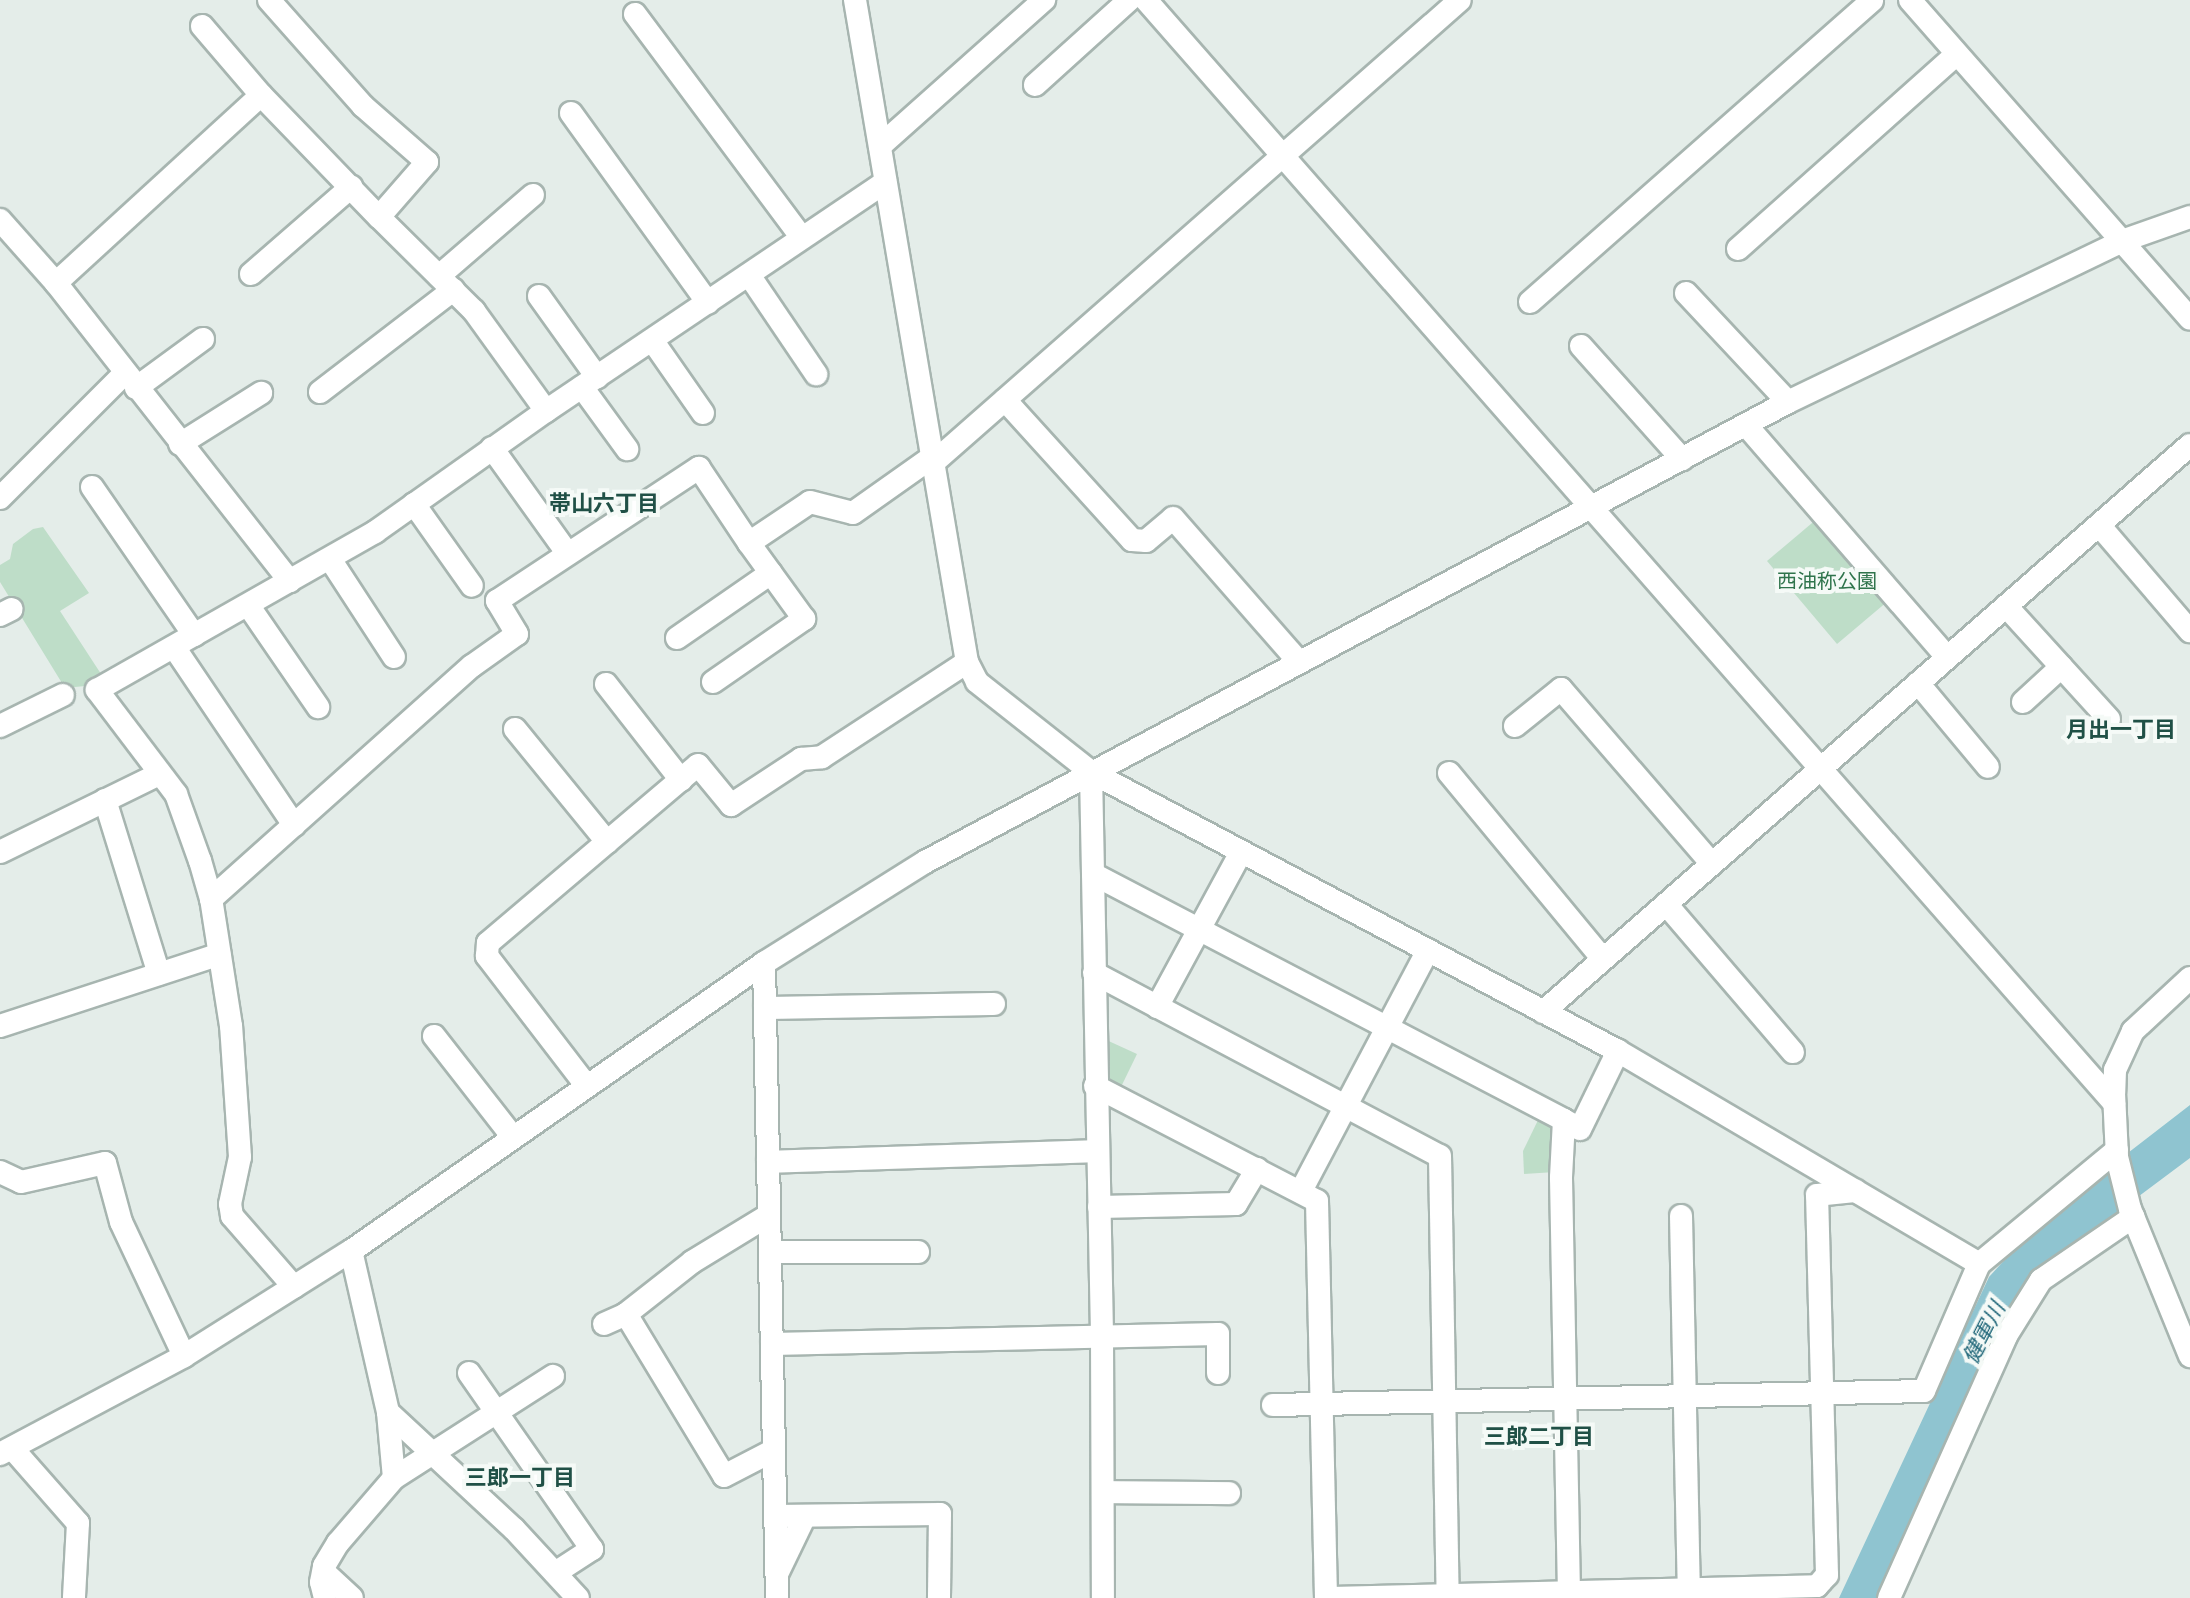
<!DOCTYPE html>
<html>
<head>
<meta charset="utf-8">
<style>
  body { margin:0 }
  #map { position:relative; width:2190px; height:1598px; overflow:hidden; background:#e4ede9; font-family:"Work Sans","Noto Sans JP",sans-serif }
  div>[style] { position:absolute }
  .green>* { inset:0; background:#beddc8 }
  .water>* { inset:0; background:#8fc4d0 }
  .roads { filter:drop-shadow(2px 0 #a7b5b0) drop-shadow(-2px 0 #a7b5b0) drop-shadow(0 2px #a7b5b0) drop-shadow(0 -2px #a7b5b0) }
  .minor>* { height:22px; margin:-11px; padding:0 11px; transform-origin:11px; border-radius:11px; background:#fff }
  span { translate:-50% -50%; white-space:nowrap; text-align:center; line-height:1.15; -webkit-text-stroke:8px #f5faf7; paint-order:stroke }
  .park-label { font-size:20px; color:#2f744c }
  .neighbourhood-label { font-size:22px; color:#205046; font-weight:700 }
  .water-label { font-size:22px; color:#206779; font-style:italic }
</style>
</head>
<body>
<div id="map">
  <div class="green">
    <div style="clip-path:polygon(1818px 518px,1888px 601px,1837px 644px,1767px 561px)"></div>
    <div style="clip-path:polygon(43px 527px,89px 593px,60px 611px,103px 677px,85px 686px,65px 688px,0 582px,0 565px,10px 559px,13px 544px,33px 529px)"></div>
    <div style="clip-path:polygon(1102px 1038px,1137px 1054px,1120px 1089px,1106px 1079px)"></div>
    <div style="clip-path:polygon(1540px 1116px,1551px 1125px,1555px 1172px,1524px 1174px,1523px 1151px)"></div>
  </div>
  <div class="water">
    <div style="clip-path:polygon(2190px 1105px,2190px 1158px,2040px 1270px,1969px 1397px,1878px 1598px,1839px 1598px,1989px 1277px,2019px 1244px,2089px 1183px)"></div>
  </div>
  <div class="roads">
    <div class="minor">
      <div style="left:269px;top:0;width:142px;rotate:48.4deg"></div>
      <div style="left:363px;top:106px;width:85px;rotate:41.2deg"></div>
      <div style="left:427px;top:162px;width:73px;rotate:131.1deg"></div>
      <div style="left:379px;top:217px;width:134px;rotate:44.7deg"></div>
      <div style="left:474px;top:311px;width:123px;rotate:54.2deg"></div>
      <div style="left:855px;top:0;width:671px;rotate:80.4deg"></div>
      <div style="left:967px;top:662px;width:22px;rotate:63deg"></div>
      <div style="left:977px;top:682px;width:145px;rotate:38.3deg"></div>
      <div style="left:1091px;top:772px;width:596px;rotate:27.9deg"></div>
      <div style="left:1618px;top:1051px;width:419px;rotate:30.5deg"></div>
      <div style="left:1146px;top:0;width:1468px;rotate:48.73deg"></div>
      <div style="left:1910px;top:0;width:424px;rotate:48.7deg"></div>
      <div style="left:635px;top:14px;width:279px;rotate:53.3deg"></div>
      <div style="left:202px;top:26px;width:91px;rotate:49.5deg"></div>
      <div style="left:261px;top:95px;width:170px;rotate:46deg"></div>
      <div style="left:1035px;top:85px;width:127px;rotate:-42.1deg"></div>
      <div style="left:571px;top:113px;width:234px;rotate:54.2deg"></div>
      <div style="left:880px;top:146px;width:220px;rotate:-41.7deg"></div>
      <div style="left:0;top:220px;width:84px;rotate:48.4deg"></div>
      <div style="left:56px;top:283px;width:379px;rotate:51.9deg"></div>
      <div style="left:1738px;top:249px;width:293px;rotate:-41.7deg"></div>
      <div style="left:251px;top:274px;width:133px;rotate:-41deg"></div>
      <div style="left:749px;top:275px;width:120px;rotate:55.9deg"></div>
      <div style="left:439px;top:276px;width:124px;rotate:-40.8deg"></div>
      <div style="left:56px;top:283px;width:278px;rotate:-42.5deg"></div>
      <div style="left:1686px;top:293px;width:149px;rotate:46.9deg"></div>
      <div style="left:539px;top:296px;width:100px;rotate:54.4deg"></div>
      <div style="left:1530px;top:302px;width:456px;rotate:-41.4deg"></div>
      <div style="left:652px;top:340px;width:89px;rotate:55.1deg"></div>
      <div style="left:1581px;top:346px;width:152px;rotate:48.2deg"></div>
      <div style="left:582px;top:387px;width:77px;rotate:54deg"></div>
      <div style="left:136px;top:388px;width:83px;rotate:-36.2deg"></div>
      <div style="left:320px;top:392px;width:168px;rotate:-37.5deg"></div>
      <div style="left:1005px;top:400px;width:189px;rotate:47.8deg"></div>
      <div style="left:1132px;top:540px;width:14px;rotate:4deg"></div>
      <div style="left:1146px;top:541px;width:35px;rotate:-40deg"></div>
      <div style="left:1173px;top:518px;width:191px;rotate:48.8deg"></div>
      <div style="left:1746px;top:425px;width:307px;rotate:49.1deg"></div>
      <div style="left:180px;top:444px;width:96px;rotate:-32.2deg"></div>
      <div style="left:492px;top:448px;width:130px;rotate:54.4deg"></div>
      <div style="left:933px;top:463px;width:701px;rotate:-41.3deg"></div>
      <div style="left:92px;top:487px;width:180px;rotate:55.4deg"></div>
      <div style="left:0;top:498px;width:175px;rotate:-45deg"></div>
      <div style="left:414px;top:504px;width:100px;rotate:54.7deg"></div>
      <div style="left:2099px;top:525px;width:140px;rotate:49.4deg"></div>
      <div style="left:330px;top:559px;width:117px;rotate:56.9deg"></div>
      <div style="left:248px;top:605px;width:124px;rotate:55.5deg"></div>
      <div style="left:2006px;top:606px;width:153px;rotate:47.7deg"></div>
      <div style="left:0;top:615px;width:13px;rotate:-27deg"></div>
      <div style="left:677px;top:638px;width:114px;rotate:-34.7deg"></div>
      <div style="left:174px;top:647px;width:215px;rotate:56deg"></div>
      <div style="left:713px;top:682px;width:111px;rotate:-34.7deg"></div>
      <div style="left:804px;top:619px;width:94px;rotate:-125.9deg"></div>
      <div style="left:1918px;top:683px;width:109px;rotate:50.2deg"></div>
      <div style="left:606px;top:684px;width:122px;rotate:52deg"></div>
      <div style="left:2023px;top:702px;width:52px;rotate:-42.6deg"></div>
      <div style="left:0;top:726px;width:70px;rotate:-26.2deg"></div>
      <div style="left:1515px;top:726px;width:59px;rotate:-38.8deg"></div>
      <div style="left:1561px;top:689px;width:231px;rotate:49.2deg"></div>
      <div style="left:515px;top:729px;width:146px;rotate:50.8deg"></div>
      <div style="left:1091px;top:772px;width:563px;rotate:88.88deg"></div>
      <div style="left:1102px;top:1335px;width:263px;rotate:89.8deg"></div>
      <div style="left:1449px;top:773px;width:241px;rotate:50.4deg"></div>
      <div style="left:105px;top:800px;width:182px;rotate:72.8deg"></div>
      <div style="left:0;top:852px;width:177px;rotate:-26.1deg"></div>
      <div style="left:1093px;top:874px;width:531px;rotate:27.58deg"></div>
      <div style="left:1564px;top:1120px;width:58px;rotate:93deg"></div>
      <div style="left:1561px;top:1178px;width:420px;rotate:88.9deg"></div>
      <div style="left:211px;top:899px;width:350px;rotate:-41.8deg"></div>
      <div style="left:472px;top:666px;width:55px;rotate:-35.4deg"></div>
      <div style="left:517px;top:634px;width:39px;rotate:-121deg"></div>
      <div style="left:497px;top:601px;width:242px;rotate:-33.4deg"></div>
      <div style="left:699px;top:468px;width:90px;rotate:56.3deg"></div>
      <div style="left:749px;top:543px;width:73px;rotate:-33.9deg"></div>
      <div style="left:810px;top:502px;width:44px;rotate:14.3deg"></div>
      <div style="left:853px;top:513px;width:97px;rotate:-35.3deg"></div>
      <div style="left:1666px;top:904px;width:195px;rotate:49.4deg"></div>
      <div style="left:764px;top:963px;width:635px;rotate:88.83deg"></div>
      <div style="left:1094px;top:973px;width:391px;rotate:27.9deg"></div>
      <div style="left:1440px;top:1156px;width:442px;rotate:89deg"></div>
      <div style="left:2190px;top:978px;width:78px;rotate:137.1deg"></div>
      <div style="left:2133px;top:1031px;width:43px;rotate:114.8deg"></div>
      <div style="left:2115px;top:1070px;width:23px;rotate:92deg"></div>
      <div style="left:2114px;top:1093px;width:64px;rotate:87.3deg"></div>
      <div style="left:2117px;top:1157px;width:54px;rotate:76deg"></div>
      <div style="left:2130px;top:1209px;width:159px;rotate:67.8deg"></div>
      <div style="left:1157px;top:1007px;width:176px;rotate:-61.5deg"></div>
      <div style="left:765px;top:1008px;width:229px;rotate:-1deg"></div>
      <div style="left:1543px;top:1012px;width:860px;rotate:-41.23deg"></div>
      <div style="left:0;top:1026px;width:231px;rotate:-18.1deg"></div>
      <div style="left:434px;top:1036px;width:128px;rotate:52deg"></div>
      <div style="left:586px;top:1085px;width:163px;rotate:-127.5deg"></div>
      <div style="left:487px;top:956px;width:13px;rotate:-86deg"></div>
      <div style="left:488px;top:943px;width:275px;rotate:-40.3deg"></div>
      <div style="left:698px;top:765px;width:52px;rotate:50.5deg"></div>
      <div style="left:731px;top:805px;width:84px;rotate:-33.3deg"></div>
      <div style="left:801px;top:759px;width:21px;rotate:-5deg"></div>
      <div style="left:822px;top:757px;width:173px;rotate:-33.2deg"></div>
      <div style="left:1095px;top:1086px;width:250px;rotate:27.4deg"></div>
      <div style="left:1317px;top:1201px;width:397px;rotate:88.7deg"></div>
      <div style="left:1564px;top:1120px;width:18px;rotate:29deg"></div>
      <div style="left:1580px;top:1129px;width:87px;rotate:-64deg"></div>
      <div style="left:768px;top:1162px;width:329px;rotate:-1.9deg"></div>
      <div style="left:0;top:1172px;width:23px;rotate:25deg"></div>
      <div style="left:21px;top:1182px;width:86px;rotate:-12.7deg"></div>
      <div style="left:105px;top:1163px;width:61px;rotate:74.8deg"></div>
      <div style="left:121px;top:1222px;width:148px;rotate:64.8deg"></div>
      <div style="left:1301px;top:1191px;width:272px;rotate:-62.2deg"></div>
      <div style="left:1099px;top:1207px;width:137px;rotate:-1.3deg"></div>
      <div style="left:1236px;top:1204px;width:41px;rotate:-59deg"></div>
      <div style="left:1681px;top:1216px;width:382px;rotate:88.8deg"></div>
      <div style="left:770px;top:1252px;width:148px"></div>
      <div style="left:294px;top:1287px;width:94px;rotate:-131.1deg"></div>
      <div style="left:232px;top:1216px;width:12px;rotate:-99deg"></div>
      <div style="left:230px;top:1204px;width:48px;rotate:-78deg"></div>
      <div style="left:240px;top:1157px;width:131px;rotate:-93.9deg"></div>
      <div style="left:231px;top:1026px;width:129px;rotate:-98.9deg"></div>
      <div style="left:211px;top:899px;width:40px;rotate:-106deg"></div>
      <div style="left:200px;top:861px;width:71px;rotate:-109.7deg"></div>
      <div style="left:176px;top:794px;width:131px;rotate:-127.2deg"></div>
      <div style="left:97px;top:690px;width:320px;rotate:-29.6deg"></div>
      <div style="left:375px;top:532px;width:209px;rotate:-35.3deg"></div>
      <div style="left:546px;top:411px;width:409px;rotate:-34deg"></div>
      <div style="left:626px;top:1314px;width:189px;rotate:58.8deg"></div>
      <div style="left:724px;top:1476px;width:56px;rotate:-27.5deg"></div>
      <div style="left:604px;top:1324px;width:24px;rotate:-24deg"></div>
      <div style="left:626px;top:1314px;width:84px;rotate:-38.2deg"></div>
      <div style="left:692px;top:1262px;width:90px;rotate:-31.4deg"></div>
      <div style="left:772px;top:1344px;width:446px;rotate:-1.3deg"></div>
      <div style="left:1218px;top:1334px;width:39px;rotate:90deg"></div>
      <div style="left:469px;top:1373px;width:215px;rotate:55.1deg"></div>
      <div style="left:592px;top:1549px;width:44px;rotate:147deg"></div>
      <div style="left:1273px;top:1405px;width:651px;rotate:-1.23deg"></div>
      <div style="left:1924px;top:1391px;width:138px;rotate:-66.6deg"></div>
      <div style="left:1979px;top:1264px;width:179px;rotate:-39.6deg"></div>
      <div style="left:388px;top:1412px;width:172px;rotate:42.9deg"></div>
      <div style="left:514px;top:1529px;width:94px;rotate:47.2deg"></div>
      <div style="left:12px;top:1448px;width:100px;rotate:48.7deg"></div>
      <div style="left:78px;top:1523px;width:75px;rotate:93.1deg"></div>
      <div style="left:0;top:1454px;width:208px;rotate:-28deg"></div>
      <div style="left:184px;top:1356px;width:197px;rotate:-32.2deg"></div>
      <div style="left:351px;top:1251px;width:504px;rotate:-34.89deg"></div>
      <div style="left:764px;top:963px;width:190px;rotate:-32.1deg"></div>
      <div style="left:925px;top:862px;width:978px;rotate:-28.06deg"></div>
      <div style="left:1788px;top:402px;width:371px;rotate:-25.7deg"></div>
      <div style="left:2122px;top:241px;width:72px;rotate:-19.4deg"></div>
      <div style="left:394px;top:1478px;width:189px;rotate:-32.7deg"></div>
      <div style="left:1103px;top:1492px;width:126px;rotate:0.5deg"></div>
      <div style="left:775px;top:1516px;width:165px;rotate:-0.7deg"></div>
      <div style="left:940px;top:1514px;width:84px;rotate:90.7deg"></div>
      <div style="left:324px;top:1572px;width:38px;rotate:43deg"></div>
      <div style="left:778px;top:1572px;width:62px;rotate:-64.3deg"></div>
      <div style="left:325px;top:1598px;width:16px;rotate:-104deg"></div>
      <div style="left:321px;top:1582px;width:16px;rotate:-79deg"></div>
      <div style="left:324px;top:1566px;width:27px;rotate:-59deg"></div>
      <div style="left:338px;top:1543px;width:86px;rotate:-49.3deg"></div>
      <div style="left:394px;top:1478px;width:66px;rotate:-95.2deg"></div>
      <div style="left:388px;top:1412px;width:165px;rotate:-102.9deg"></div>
      <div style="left:1331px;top:1598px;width:486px;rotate:-1.4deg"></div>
      <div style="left:1817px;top:1586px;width:15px;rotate:-48deg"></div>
      <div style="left:1827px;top:1575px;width:380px;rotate:-91.5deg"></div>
      <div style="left:1817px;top:1195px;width:39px;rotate:-6deg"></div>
      <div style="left:1889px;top:1598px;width:287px;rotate:-65.9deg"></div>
      <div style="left:2006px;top:1336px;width:66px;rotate:-58deg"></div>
      <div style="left:2041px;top:1280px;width:112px;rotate:-34.4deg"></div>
    </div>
  </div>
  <div class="park-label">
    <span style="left:1827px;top:581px">西油称公園</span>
  </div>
  <div class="neighbourhood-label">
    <span style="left:604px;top:504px">帯山六丁目</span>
    <span style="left:2121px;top:730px">月出一丁目</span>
    <span style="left:1539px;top:1437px">三郎二丁目</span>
    <span style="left:520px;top:1478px">三郎一丁目</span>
  </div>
  <div class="water-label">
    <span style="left:1984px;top:1333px;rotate:-63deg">健軍川</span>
  </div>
</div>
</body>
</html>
